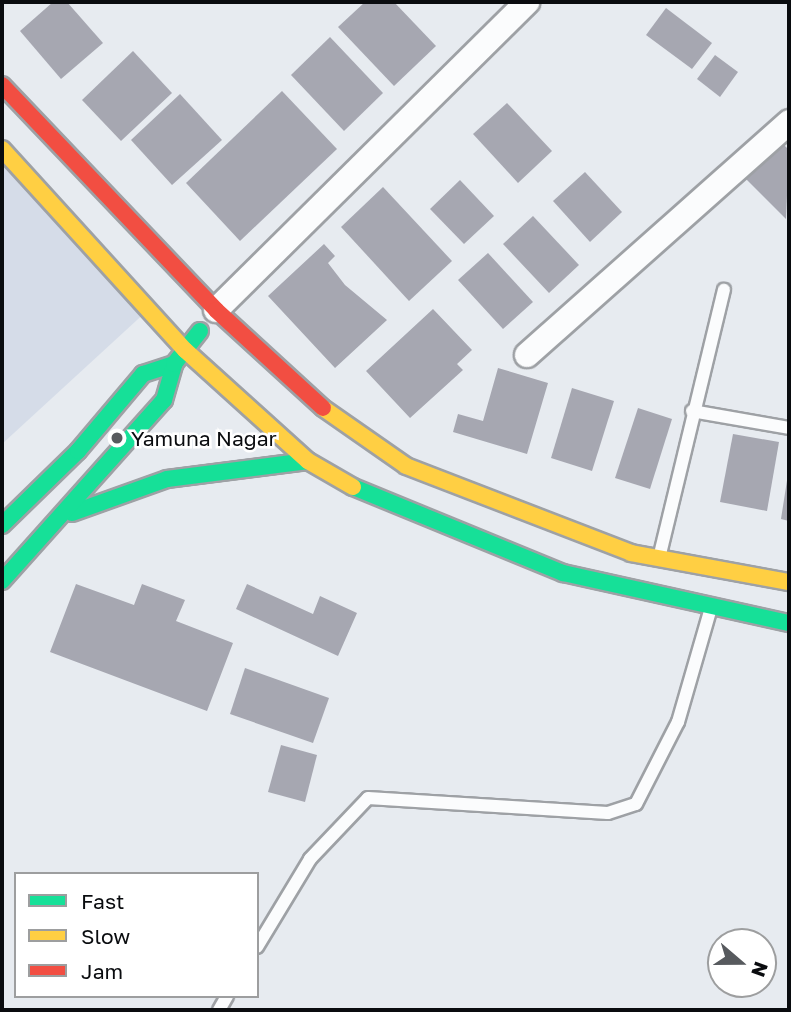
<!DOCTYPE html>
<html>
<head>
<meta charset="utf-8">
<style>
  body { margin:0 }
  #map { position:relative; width:791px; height:1012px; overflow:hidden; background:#e7ebf0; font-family:"Golos Text",sans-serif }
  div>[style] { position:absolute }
  .built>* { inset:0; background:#d5dce8 }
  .building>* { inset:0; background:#a6a7b1 }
  .roads { filter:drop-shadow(2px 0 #9ea1a5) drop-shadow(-2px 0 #9ea1a5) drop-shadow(0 2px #9ea1a5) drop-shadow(0 -2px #9ea1a5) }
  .lane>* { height:12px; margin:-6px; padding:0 6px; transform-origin:6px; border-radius:6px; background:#fbfcfd }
  .street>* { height:24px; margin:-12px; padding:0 12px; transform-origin:12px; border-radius:12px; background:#fbfcfd }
  .fast>* { height:16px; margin:-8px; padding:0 8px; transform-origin:8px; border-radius:8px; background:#16e098 }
  .slow>* { height:16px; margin:-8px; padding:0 8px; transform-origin:8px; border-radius:8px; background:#ffcf43 }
  .jam>* { height:16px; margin:-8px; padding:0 8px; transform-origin:8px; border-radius:8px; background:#f24e42 }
  .dots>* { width:19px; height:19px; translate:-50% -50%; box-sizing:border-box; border:4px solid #fff; border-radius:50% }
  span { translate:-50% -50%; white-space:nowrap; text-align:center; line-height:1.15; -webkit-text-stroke:5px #fff; paint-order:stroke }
  .poi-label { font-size:21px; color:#0a0c0f }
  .left { translate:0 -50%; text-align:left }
  .frame { position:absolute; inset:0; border:4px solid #0a0c0f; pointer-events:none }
  .legend { position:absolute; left:14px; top:872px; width:245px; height:126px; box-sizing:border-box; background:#fff; border:2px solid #9d9e9f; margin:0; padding:9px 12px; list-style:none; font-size:21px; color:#0a0c0f }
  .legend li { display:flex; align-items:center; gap:14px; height:35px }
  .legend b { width:35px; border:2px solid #9d9e9f }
  .north { position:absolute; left:707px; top:928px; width:70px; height:70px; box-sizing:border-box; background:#fff; border:2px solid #9d9e9f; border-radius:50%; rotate:110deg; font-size:19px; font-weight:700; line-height:28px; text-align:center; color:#0a0c0f }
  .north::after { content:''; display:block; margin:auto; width:24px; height:32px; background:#575a5e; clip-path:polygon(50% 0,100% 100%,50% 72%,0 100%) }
</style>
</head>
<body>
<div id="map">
  <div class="built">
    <div style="clip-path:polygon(2px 161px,149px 309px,2px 444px)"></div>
  </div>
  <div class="building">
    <div style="clip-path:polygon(53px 2px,67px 2px,103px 43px,61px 79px,20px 31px)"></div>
    <div style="clip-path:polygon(365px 2px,394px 2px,436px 46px,394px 86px,338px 27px)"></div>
    <div style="clip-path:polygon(666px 8px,712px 43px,692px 69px,646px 35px)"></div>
    <div style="clip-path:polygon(330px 37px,383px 93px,344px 131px,291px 75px)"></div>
    <div style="clip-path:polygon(133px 51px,172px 93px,121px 141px,82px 100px)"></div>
    <div style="clip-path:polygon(715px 55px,738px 72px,720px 97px,697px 79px)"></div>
    <div style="clip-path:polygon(282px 91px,337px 149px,240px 241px,186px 183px)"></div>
    <div style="clip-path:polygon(180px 94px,222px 140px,172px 185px,131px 140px)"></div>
    <div style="clip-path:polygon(507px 103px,552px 151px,518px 183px,473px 134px)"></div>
    <div style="clip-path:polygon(781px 142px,789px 150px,786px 219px,746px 179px)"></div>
    <div style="clip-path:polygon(585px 172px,622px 212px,590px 242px,553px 201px)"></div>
    <div style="clip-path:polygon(460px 180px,494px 216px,464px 244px,430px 209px)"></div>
    <div style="clip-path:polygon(383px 187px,452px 261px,409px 301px,341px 227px)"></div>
    <div style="clip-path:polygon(533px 216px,579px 265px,549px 293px,503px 244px)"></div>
    <div style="clip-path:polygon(324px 244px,335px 256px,328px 263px,345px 285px,387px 320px,335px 368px,268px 296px)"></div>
    <div style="clip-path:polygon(488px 253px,533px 302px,503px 329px,458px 280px)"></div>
    <div style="clip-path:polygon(433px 309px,472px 350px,457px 364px,463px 370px,410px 418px,366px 371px)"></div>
    <div style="clip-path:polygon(498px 368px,548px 383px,527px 454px,453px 432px,458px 414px,483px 421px)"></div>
    <div style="clip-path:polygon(572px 388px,614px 401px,592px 471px,551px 458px)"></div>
    <div style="clip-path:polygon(638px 408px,672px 419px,650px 489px,615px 478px)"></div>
    <div style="clip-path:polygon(733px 434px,779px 442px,767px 511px,720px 502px)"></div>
    <div style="clip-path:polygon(788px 474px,789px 474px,789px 521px,781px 519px)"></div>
    <div style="clip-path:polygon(76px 584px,134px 605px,142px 584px,185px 600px,176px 621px,233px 643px,207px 711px,50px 652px)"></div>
    <div style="clip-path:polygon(247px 584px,313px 614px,320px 596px,357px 613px,338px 656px,236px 609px)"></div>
    <div style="clip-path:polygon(245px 668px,329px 698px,313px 743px,230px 714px)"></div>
    <div style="clip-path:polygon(281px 745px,317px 755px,305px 802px,268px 792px)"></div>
  </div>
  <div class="roads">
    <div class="lane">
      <div style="left:692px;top:411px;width:98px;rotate:9.9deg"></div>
      <div style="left:660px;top:554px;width:272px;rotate:-76.4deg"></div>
      <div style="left:257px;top:947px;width:103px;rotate:-58.9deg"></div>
      <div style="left:310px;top:859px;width:84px;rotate:-46.4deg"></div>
      <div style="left:368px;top:798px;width:240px;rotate:3.6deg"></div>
      <div style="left:608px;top:813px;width:29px;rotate:-18deg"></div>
      <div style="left:636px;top:804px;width:92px;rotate:-62.9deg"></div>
      <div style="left:678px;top:722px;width:116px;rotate:-73.9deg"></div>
      <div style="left:219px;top:1010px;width:16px;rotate:-60deg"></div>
    </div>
    <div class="street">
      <div style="left:216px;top:310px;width:438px;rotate:-44.7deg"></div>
      <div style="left:527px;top:355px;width:351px;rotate:-41.6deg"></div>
    </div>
    <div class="fast">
      <div style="left:353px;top:487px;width:227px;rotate:22.3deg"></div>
      <div style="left:563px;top:573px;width:231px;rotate:12.5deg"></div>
      <div style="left:72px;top:513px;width:101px;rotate:-19.7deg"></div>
      <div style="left:167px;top:479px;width:142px;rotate:-7.3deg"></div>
      <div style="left:2px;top:525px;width:106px;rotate:-44.2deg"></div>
      <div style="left:78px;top:451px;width:101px;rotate:-49.8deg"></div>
      <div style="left:143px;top:374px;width:33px;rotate:-18deg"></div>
      <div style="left:2px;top:581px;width:243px;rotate:-48.2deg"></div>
      <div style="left:164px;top:400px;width:37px;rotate:-74deg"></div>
      <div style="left:174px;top:364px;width:42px;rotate:-51.8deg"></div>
    </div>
    <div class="slow">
      <div style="left:2px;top:149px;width:272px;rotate:47.7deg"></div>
      <div style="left:185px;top:350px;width:166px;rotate:42.1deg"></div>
      <div style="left:308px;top:461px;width:52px;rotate:30deg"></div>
      <div style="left:323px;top:408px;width:101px;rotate:34.9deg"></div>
      <div style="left:406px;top:466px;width:241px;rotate:21.1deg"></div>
      <div style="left:631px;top:553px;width:161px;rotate:10.4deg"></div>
    </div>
    <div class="jam">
      <div style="left:2px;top:85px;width:311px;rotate:46.4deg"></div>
      <div style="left:216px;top:310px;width:145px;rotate:42.5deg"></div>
    </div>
  </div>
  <div class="dots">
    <div style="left:117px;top:438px;background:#575a5e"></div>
  </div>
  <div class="poi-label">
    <span class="left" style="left:131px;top:438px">Yamuna Nagar</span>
  </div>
  <div class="frame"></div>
  <ul class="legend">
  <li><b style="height:9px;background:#16e098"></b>Fast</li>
  <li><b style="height:9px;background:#ffcf43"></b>Slow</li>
  <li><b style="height:9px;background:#f24e42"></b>Jam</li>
  </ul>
  <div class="north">N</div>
</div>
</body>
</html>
